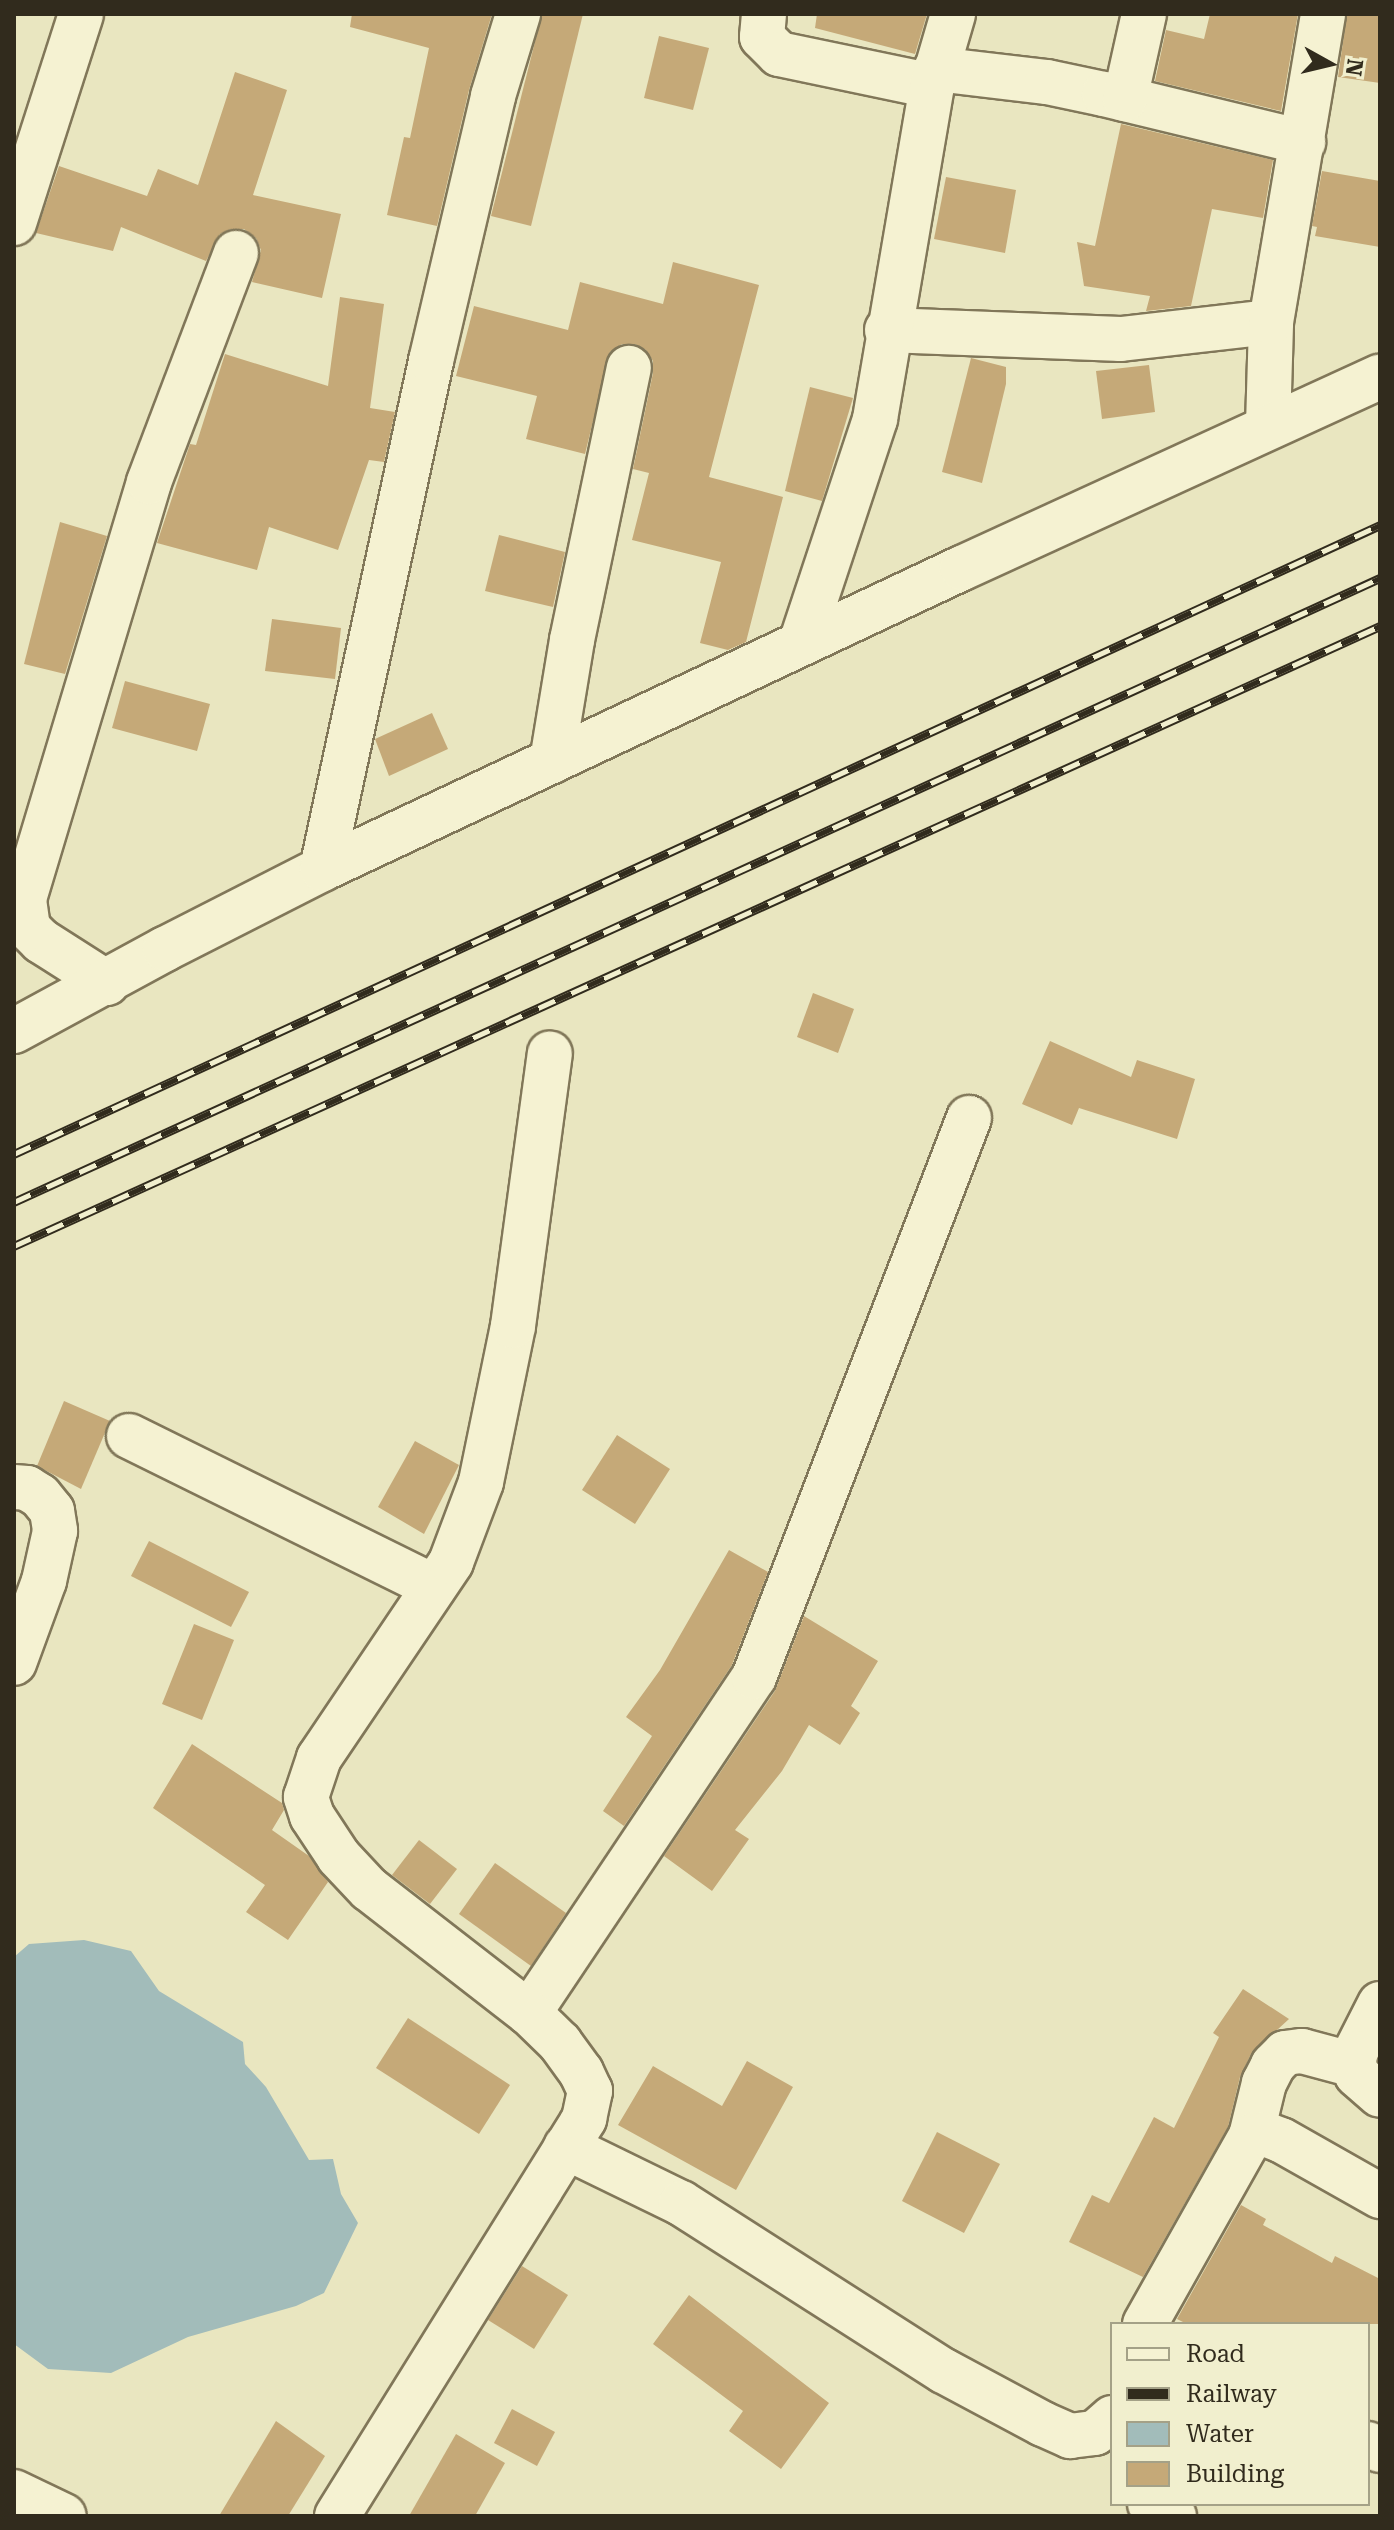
<!DOCTYPE html>
<html>
<head>
<meta charset="utf-8">
<style>
  body { margin:0 }
  #map { position:relative; width:1394px; height:2530px; overflow:hidden; background:#e9e6c0; font-family:"Roboto Serif",serif }
  div>[style] { position:absolute }
  .water>* { inset:0; background:#a2bcba }
  .building>* { inset:0; background:#c5a978 }
  .roads { filter:drop-shadow(2px 0 #817759) drop-shadow(-2px 0 #817759) drop-shadow(0 2px #817759) drop-shadow(0 -2px #817759) }
  .street>* { height:44px; margin:-22px; padding:0 22px; transform-origin:22px; border-radius:22px; background:#f5f2d2 }
  .rail>* { height:9px; margin-top:-4.5px; transform-origin:0; background:repeating-linear-gradient(90deg,#f1efce 0 18px,#312b1d 0 36px); box-sizing:border-box; border-block:2px solid #312b1d }
  span { translate:-50% -50%; white-space:nowrap; text-align:center; line-height:1.15; -webkit-text-stroke:6px #f1efce; paint-order:stroke }
  .frame { position:absolute; inset:0; border:16px solid #312b1d; pointer-events:none }
  .legend { position:absolute; left:1110px; top:2322px; width:260px; height:184px; box-sizing:border-box; background:#f1efce; border:2px solid #a4a187; margin:0; padding:10px 14px; list-style:none; font-size:24px; color:#312b1d }
  .legend li { display:flex; align-items:center; gap:16px; height:40px }
  .legend b { width:40px; border:2px solid #a4a187 }
  .north { position:absolute; left:1290px; top:24px; width:80px; height:80px; -webkit-text-stroke:6px #f1efce; paint-order:stroke; rotate:98deg; font-size:22px; font-weight:700; line-height:32px; text-align:center; color:#312b1d }
  .north::after { content:''; display:block; margin:auto; width:28px; height:36px; background:#312b1d; clip-path:polygon(50% 0,100% 100%,50% 72%,0 100%) }
</style>
</head>
<body>
<div id="map">
  <div class="water">
    <div style="clip-path:polygon(84px 1940px,131px 1951px,159px 1991px,243px 2042px,245px 2064px,266px 2087px,309px 2160px,333px 2159px,341px 2194px,358px 2223px,324px 2293px,296px 2306px,188px 2337px,111px 2373px,48px 2369px,14px 2344px,14px 1957px,29px 1944px)"></div>
  </div>
  <div class="building">
    <div style="clip-path:polygon(352px 14px,492px 14px,469px 90px,437px 226px,387px 215px,404px 137px,410px 138px,429px 48px,350px 27px)"></div>
    <div style="clip-path:polygon(542px 14px,583px 14px,531px 226px,491px 216px)"></div>
    <div style="clip-path:polygon(817px 14px,927px 14px,915px 54px,815px 28px)"></div>
    <div style="clip-path:polygon(1210px 14px,1298px 14px,1281px 111px,1155px 81px,1166px 30px,1204px 39px)"></div>
    <div style="clip-path:polygon(1347px 14px,1380px 14px,1380px 83px,1338px 77px)"></div>
    <div style="clip-path:polygon(659px 36px,709px 48px,693px 110px,644px 98px)"></div>
    <div style="clip-path:polygon(235px 72px,287px 90px,253px 195px,341px 214px,322px 298px,252px 282px,261px 250px,256px 238px,244px 229px,231px 229px,220px 234px,206px 261px,121px 227px,113px 251px,36px 233px,59px 166px,147px 196px,158px 169px,198px 185px)"></div>
    <div style="clip-path:polygon(1121px 124px,1273px 160px,1263px 218px,1212px 209px,1191px 306px,1146px 311px,1150px 296px,1084px 286px,1077px 242px,1095px 246px)"></div>
    <div style="clip-path:polygon(1322px 171px,1380px 181px,1380px 247px,1315px 236px,1317px 227px,1312px 226px)"></div>
    <div style="clip-path:polygon(946px 177px,1016px 190px,1005px 253px,934px 239px)"></div>
    <div style="clip-path:polygon(673px 262px,759px 285px,709px 477px,783px 497px,746px 642px,728px 650px,700px 643px,721px 562px,632px 540px,649px 473px,633px 469px,653px 373px,653px 361px,646px 350px,635px 344px,622px 344px,610px 352px,585px 454px,526px 439px,537px 396px,456px 376px,474px 306px,568px 330px,580px 282px,663px 304px)"></div>
    <div style="clip-path:polygon(340px 297px,384px 304px,370px 408px,395px 412px,384px 462px,369px 460px,338px 550px,269px 527px,257px 570px,157px 543px,190px 444px,196px 445px,225px 354px,328px 386px)"></div>
    <div style="clip-path:polygon(971px 358px,1006px 367px,1006px 384px,982px 483px,942px 472px)"></div>
    <div style="clip-path:polygon(1149px 365px,1155px 412px,1102px 419px,1096px 371px)"></div>
    <div style="clip-path:polygon(810px 387px,853px 398px,822px 501px,785px 491px)"></div>
    <div style="clip-path:polygon(60px 522px,107px 536px,65px 674px,24px 664px)"></div>
    <div style="clip-path:polygon(499px 535px,565px 552px,553px 607px,485px 591px)"></div>
    <div style="clip-path:polygon(272px 619px,341px 628px,335px 679px,265px 671px)"></div>
    <div style="clip-path:polygon(125px 681px,210px 704px,197px 751px,112px 728px)"></div>
    <div style="clip-path:polygon(432px 713px,448px 749px,389px 776px,375px 739px)"></div>
    <div style="clip-path:polygon(813px 993px,854px 1009px,838px 1053px,797px 1037px)"></div>
    <div style="clip-path:polygon(1050px 1041px,1131px 1077px,1137px 1060px,1195px 1079px,1177px 1139px,1079px 1108px,1072px 1125px,1022px 1104px)"></div>
    <div style="clip-path:polygon(64px 1401px,110px 1421px,81px 1489px,37px 1466px)"></div>
    <div style="clip-path:polygon(617px 1435px,670px 1469px,635px 1524px,582px 1490px)"></div>
    <div style="clip-path:polygon(415px 1441px,459px 1465px,424px 1534px,378px 1507px)"></div>
    <div style="clip-path:polygon(149px 1541px,249px 1592px,231px 1627px,131px 1576px)"></div>
    <div style="clip-path:polygon(729px 1550px,768px 1572px,732px 1665px,624px 1826px,603px 1811px,652px 1736px,626px 1717px,660px 1670px)"></div>
    <div style="clip-path:polygon(804px 1616px,878px 1661px,851px 1706px,860px 1713px,840px 1745px,809px 1725px,782px 1771px,735px 1830px,749px 1839px,712px 1891px,664px 1856px,775px 1691px)"></div>
    <div style="clip-path:polygon(194px 1624px,234px 1640px,202px 1720px,162px 1704px)"></div>
    <div style="clip-path:polygon(192px 1744px,282px 1803px,284px 1810px,272px 1830px,309px 1856px,328px 1882px,288px 1940px,246px 1912px,265px 1885px,153px 1808px)"></div>
    <div style="clip-path:polygon(419px 1840px,457px 1869px,430px 1904px,392px 1875px)"></div>
    <div style="clip-path:polygon(495px 1863px,566px 1913px,531px 1966px,459px 1914px)"></div>
    <div style="clip-path:polygon(1243px 1989px,1289px 2019px,1251px 2054px,1240px 2077px,1228px 2127px,1143px 2277px,1069px 2242px,1092px 2195px,1109px 2203px,1154px 2117px,1174px 2128px,1219px 2037px,1213px 2033px)"></div>
    <div style="clip-path:polygon(408px 2018px,510px 2085px,479px 2134px,376px 2068px)"></div>
    <div style="clip-path:polygon(747px 2061px,793px 2087px,736px 2190px,618px 2125px,653px 2066px,722px 2106px)"></div>
    <div style="clip-path:polygon(937px 2132px,1000px 2164px,964px 2233px,902px 2201px)"></div>
    <div style="clip-path:polygon(1241px 2205px,1266px 2219px,1263px 2225px,1332px 2263px,1335px 2256px,1380px 2279px,1380px 2324px,1187px 2324px,1177px 2319px)"></div>
    <div style="clip-path:polygon(522px 2266px,568px 2295px,534px 2349px,488px 2320px)"></div>
    <div style="clip-path:polygon(689px 2295px,829px 2403px,781px 2469px,729px 2431px,743px 2411px,653px 2344px)"></div>
    <div style="clip-path:polygon(512px 2409px,555px 2432px,537px 2466px,494px 2443px)"></div>
    <div style="clip-path:polygon(276px 2421px,325px 2456px,288px 2516px,219px 2516px)"></div>
    <div style="clip-path:polygon(456px 2434px,505px 2463px,475px 2516px,409px 2516px)"></div>
  </div>
  <div class="roads">
    <div class="street">
      <div style="left:764px;top:14px;width:23px;rotate:95deg"></div>
      <div style="left:762px;top:37px;width:24px;rotate:45deg"></div>
      <div style="left:779px;top:54px;width:156px;rotate:11.8deg"></div>
      <div style="left:936px;top:69px;width:112px;rotate:6.7deg"></div>
      <div style="left:1047px;top:82px;width:58px;rotate:11.9deg"></div>
      <div style="left:1104px;top:94px;width:205px;rotate:13.6deg"></div>
      <div style="left:1125px;top:99px;width:87px;rotate:-77.4deg"></div>
      <div style="left:14px;top:223px;width:219px;rotate:-72.2deg"></div>
      <div style="left:887px;top:330px;width:234px;rotate:2.2deg"></div>
      <div style="left:1121px;top:339px;width:151px;rotate:-6.5deg"></div>
      <div style="left:1268px;top:426px;width:104px;rotate:-88.3deg"></div>
      <div style="left:1271px;top:322px;width:312px;rotate:-80.4deg"></div>
      <div style="left:801px;top:643px;width:236px;rotate:-71.7deg"></div>
      <div style="left:875px;top:419px;width:338px;rotate:-80.3deg"></div>
      <div style="left:932px;top:86px;width:75px;rotate:-73.7deg"></div>
      <div style="left:552px;top:761px;width:123px;rotate:-80.6deg"></div>
      <div style="left:572px;top:640px;width:278px;rotate:-78.2deg"></div>
      <div style="left:322px;top:869px;width:520px;rotate:-77.89deg"></div>
      <div style="left:431px;top:361px;width:272px;rotate:-76.8deg"></div>
      <div style="left:493px;top:96px;width:86px;rotate:-73deg"></div>
      <div style="left:107px;top:983px;width:78px;rotate:-147.5deg"></div>
      <div style="left:41px;top:941px;width:18px;rotate:-135deg"></div>
      <div style="left:28px;top:928px;width:29px;rotate:-98deg"></div>
      <div style="left:24px;top:899px;width:435px;rotate:-73.3deg"></div>
      <div style="left:149px;top:482px;width:245px;rotate:-69.2deg"></div>
      <div style="left:14px;top:1031px;width:172px;rotate:-28.5deg"></div>
      <div style="left:165px;top:949px;width:176px;rotate:-27deg"></div>
      <div style="left:322px;top:869px;width:707px;rotate:-25.19deg"></div>
      <div style="left:962px;top:568px;width:460px;rotate:-24.6deg"></div>
      <div style="left:129px;top:1436px;width:340px;rotate:26.3deg"></div>
      <div style="left:14px;top:1487px;width:13px;rotate:4deg"></div>
      <div style="left:27px;top:1488px;width:15px;rotate:32deg"></div>
      <div style="left:40px;top:1496px;width:19px;rotate:51deg"></div>
      <div style="left:52px;top:1511px;width:20px;rotate:81deg"></div>
      <div style="left:55px;top:1531px;width:51px;rotate:102.4deg"></div>
      <div style="left:44px;top:1581px;width:87px;rotate:110.1deg"></div>
      <div style="left:1380px;top:2004px;width:55px;rotate:117deg"></div>
      <div style="left:1355px;top:2053px;width:12px;rotate:95deg"></div>
      <div style="left:1354px;top:2065px;width:10px;rotate:73deg"></div>
      <div style="left:1357px;top:2075px;width:30px;rotate:41deg"></div>
      <div style="left:529px;top:2013px;width:404px;rotate:-56.2deg"></div>
      <div style="left:754px;top:1677px;width:599px;rotate:-68.96deg"></div>
      <div style="left:1251px;top:2136px;width:55px;rotate:-76.2deg"></div>
      <div style="left:1264px;top:2083px;width:20px;rotate:-63deg"></div>
      <div style="left:1273px;top:2065px;width:17px;rotate:-45deg"></div>
      <div style="left:1285px;top:2053px;width:17px;rotate:-7deg"></div>
      <div style="left:1302px;top:2051px;width:54px;rotate:15.1deg"></div>
      <div style="left:566px;top:2147px;width:128px;rotate:26deg"></div>
      <div style="left:681px;top:2203px;width:312px;rotate:32.6deg"></div>
      <div style="left:944px;top:2371px;width:112px;rotate:28.2deg"></div>
      <div style="left:1043px;top:2424px;width:30px;rotate:24deg"></div>
      <div style="left:1070px;top:2436px;width:25px;rotate:-7deg"></div>
      <div style="left:1095px;top:2433px;width:23px;rotate:-41deg"></div>
      <div style="left:1145px;top:2324px;width:216px;rotate:-60.6deg"></div>
      <div style="left:1251px;top:2136px;width:14px;rotate:-8deg"></div>
      <div style="left:1265px;top:2134px;width:17px;rotate:21deg"></div>
      <div style="left:1281px;top:2140px;width:114px;rotate:29.5deg"></div>
      <div style="left:1368px;top:2444px;width:13px;rotate:27deg"></div>
      <div style="left:14px;top:2492px;width:55px;rotate:25.6deg"></div>
      <div style="left:1150px;top:2504px;width:27px;rotate:27deg"></div>
      <div style="left:337px;top:2516px;width:468px;rotate:-58.1deg"></div>
      <div style="left:584px;top:2119px;width:29px;rotate:-78deg"></div>
      <div style="left:590px;top:2091px;width:21px;rotate:-115deg"></div>
      <div style="left:581px;top:2072px;width:36px;rotate:-126deg"></div>
      <div style="left:560px;top:2043px;width:43px;rotate:-135.9deg"></div>
      <div style="left:529px;top:2013px;width:202px;rotate:-142.2deg"></div>
      <div style="left:369px;top:1889px;width:44px;rotate:-133.2deg"></div>
      <div style="left:339px;top:1857px;width:49px;rotate:-123.4deg"></div>
      <div style="left:312px;top:1816px;width:20px;rotate:-108deg"></div>
      <div style="left:306px;top:1797px;width:41px;rotate:-71.6deg"></div>
      <div style="left:319px;top:1758px;width:236px;rotate:-56deg"></div>
      <div style="left:451px;top:1562px;width:85px;rotate:-69.4deg"></div>
      <div style="left:481px;top:1482px;width:159px;rotate:-78.4deg"></div>
      <div style="left:513px;top:1326px;width:275px;rotate:-82.3deg"></div>
    </div>
  </div>
  <div class="rail">
    <div style="left:14px;top:1154px;width:1504px;rotate:-24.72deg"></div>
    <div style="left:14px;top:1202px;width:1502px;rotate:-24.55deg"></div>
    <div style="left:14px;top:1246px;width:1500px;rotate:-24.41deg"></div>
  </div>
  <div class="frame"></div>
  <ul class="legend">
  <li><b style="height:10px;background:#f5f2d2"></b>Road</li>
  <li><b style="height:10px;background:#312b1d"></b>Railway</li>
  <li><b style="height:22px;background:#a2bcba"></b>Water</li>
  <li><b style="height:22px;background:#c5a978"></b>Building</li>
  </ul>
  <div class="north">N</div>
</div>
</body>
</html>
